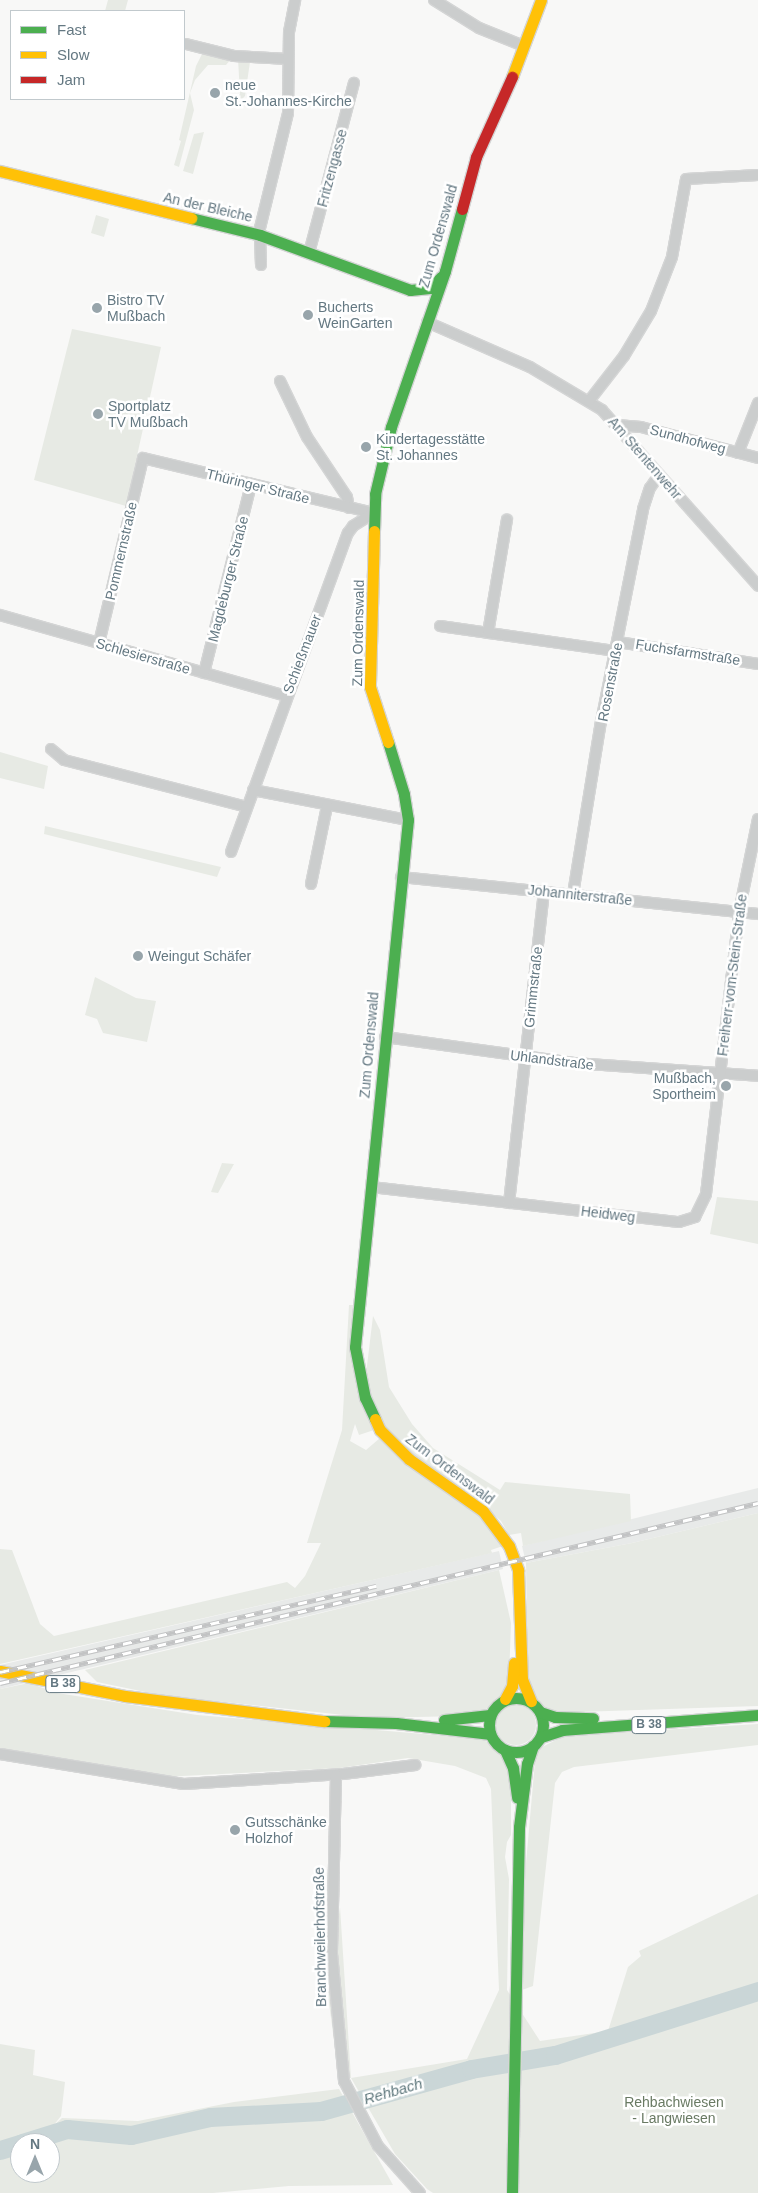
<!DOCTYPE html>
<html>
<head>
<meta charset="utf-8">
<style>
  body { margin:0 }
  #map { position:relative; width:758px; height:2193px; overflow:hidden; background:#f8f8f7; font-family:Helvetica,sans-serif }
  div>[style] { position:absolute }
  .built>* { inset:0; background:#e8eae9 }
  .green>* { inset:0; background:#e7eae4 }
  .round { border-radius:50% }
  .river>* { height:19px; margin:-9.5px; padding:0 9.5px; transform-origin:9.5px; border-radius:9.5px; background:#cad6d7 }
  .roads { filter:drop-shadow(1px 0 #d4d5d5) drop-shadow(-1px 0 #d4d5d5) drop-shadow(0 1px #d4d5d5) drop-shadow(0 -1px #d4d5d5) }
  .street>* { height:10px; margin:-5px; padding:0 5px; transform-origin:5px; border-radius:5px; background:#cbcdcd }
  .fast>* { height:11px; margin:-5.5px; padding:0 5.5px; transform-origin:5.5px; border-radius:5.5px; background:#4caf50 }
  .fast>.ring { margin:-5.5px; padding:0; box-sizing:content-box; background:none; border:11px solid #4caf50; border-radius:50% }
  .slow>* { height:11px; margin:-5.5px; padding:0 5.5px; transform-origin:5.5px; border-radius:5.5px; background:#ffc107 }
  .jam>* { height:11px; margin:-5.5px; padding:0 5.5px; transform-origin:5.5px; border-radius:5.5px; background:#c62828 }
  .rail>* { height:5px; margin-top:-2.5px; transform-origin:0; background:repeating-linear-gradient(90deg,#fff 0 9px,#c2c3c4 0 18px); box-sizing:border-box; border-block:1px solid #c2c3c4 }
  .dots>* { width:14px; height:14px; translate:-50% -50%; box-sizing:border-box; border:2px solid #fff; border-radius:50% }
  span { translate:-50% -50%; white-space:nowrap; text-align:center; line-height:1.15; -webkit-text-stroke:5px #fff; paint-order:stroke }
  .shield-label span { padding:1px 4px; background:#fff; border:1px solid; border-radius:4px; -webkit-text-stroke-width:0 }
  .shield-label { font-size:12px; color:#647882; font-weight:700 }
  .poi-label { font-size:14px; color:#647882 }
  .left { translate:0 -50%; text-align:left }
  .right { translate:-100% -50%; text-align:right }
  .street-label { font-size:14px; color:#647882 }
  .park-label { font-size:14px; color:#697a63 }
  .water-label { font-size:15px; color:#5e777c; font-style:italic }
  .legend { position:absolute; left:10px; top:10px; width:175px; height:90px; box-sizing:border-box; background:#fff; border:1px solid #c1c9cd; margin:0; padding:6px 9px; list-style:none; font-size:15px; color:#647882 }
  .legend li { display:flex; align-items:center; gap:10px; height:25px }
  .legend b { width:25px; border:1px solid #c1c9cd }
  .north { position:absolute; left:10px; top:2133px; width:50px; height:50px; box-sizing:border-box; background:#fff; border:1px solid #c1c9cd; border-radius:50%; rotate:0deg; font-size:14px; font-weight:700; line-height:20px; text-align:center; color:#647882 }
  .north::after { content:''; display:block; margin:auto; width:18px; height:22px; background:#98a5ab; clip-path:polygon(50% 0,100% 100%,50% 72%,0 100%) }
</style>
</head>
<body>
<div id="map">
  <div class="built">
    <div style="clip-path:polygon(758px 1488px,758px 1513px,632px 1543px,526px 1563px,522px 1546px)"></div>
    <div style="clip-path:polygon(499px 1551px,503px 1569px,499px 1570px,0 1689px,0 1665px)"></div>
  </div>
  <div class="green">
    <div style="clip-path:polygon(108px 0,128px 0,125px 11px,105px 11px)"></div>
    <div style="clip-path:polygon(203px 52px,232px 58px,226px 65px,208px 65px,195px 80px,190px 93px,194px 110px,179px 167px,174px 165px,181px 141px,179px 140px,196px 66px)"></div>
    <div style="clip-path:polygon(238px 59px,250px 62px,245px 96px,234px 107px,240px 94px)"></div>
    <div style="clip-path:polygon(204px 132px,193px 174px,183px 171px,194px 134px)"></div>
    <div style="clip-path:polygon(96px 215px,109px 219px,104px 237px,91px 233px)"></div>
    <div style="clip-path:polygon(72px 329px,161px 347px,126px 506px,34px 480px)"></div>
    <div style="clip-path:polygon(0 752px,48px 766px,44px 789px,0 778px)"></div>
    <div style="clip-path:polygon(45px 826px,221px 867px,217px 877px,44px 834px)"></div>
    <div style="clip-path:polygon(95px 977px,136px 998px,156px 1001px,147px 1042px,103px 1033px,97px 1019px,85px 1015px)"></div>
    <div style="clip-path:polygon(222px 1163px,234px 1164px,218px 1193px,211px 1192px)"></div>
    <div style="clip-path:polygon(717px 1197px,758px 1201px,758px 1244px,710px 1234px)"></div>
    <div style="clip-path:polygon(349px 1305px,354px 1305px,374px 1430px,359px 1435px,355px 1424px,350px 1441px,366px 1450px,380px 1438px,474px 1509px,503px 1546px,491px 1550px,492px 1553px,0 1664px,0 1549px,12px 1550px,40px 1624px,54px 1636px,287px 1582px,295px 1588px,305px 1576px,321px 1543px,307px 1543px,342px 1430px)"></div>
    <div style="clip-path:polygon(373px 1316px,380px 1330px,389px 1387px,412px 1424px,433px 1448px,500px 1490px,505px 1482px,630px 1494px,631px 1521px,523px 1546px,521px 1533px,509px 1535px,501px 1521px,486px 1508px,393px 1439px,373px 1406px,366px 1374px)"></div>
    <div style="clip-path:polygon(758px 1513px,758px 1706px,549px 1713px,532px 1695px,528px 1683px,526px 1563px,632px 1543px)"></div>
    <div style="clip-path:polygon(499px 1570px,511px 1623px,509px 1678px,503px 1695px,485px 1710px,462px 1716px,371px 1718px,160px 1695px,97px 1682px,85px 1670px)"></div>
    <div style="clip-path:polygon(29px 1683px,57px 1693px,197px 1715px,483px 1739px,488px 1743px,502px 1755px,511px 1776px,511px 1835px,507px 1842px,505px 1857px,509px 1879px,507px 1990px,540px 2041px,608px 2031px,628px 1967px,641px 1956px,639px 1951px,758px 1894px,758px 2193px,433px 2193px,427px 2189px,395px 2154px,351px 2078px,339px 2079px,328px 1995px,340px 1907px,351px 2078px,467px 2059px,499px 1990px,491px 1789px,486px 1778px,455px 1766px,408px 1758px,340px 1768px,163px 1777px,0 1752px,0 1689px)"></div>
    <div class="round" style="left:496px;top:1705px;width:40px;height:40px"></div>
    <div style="clip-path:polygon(758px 1724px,758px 1745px,574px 1767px,562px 1772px,555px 1783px,533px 1986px,522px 1990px,521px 1920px,536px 1750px,564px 1736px)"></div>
    <div style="clip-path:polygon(evenodd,0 2044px,35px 2050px,33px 2075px,65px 2082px,61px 2116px,53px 2126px,62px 2118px,138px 2121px,234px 2102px,339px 2089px,393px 2185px,289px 2186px,213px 2193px,0 2193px,0 2044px,20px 2143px,50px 2143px,50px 2173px,20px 2173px,20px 2143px)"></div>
  </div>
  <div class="river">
    <div style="left:22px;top:2143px;width:47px;rotate:-17.3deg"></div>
    <div style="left:67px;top:2129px;width:64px;rotate:5.4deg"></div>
    <div style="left:131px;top:2135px;width:81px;rotate:-12.8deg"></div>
    <div style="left:210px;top:2117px;width:111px;rotate:-3.1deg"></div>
    <div style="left:321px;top:2111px;width:156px;rotate:-15.6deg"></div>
    <div style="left:471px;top:2069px;width:85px;rotate:-9.5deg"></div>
    <div style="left:555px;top:2055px;width:213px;rotate:-17.5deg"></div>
    <div style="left:0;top:2150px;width:21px;rotate:-17deg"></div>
  </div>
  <div class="roads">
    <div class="street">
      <div style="left:434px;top:0;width:53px;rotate:31.9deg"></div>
      <div style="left:479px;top:28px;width:48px;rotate:21.8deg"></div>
      <div style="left:186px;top:44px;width:49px;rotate:14deg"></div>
      <div style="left:234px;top:56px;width:54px;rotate:3.2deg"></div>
      <div style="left:309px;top:253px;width:176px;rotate:-75.2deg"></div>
      <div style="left:261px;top:265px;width:37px;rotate:-92deg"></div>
      <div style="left:260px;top:228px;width:118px;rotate:-76.3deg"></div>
      <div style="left:288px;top:113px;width:81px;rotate:-89.3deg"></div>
      <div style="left:289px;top:32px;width:33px;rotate:-79deg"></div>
      <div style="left:427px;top:322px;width:112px;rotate:23.6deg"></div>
      <div style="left:530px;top:367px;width:84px;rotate:30.8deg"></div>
      <div style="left:602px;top:410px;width:235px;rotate:48.4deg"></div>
      <div style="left:280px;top:381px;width:62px;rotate:64.3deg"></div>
      <div style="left:307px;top:437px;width:72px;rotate:56.3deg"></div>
      <div style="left:347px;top:497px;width:11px;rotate:80deg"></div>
      <div style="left:589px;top:401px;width:57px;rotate:-52.1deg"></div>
      <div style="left:624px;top:356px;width:52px;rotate:-59deg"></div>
      <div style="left:651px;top:311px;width:58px;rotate:-68.7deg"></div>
      <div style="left:672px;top:257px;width:79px;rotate:-79.8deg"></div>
      <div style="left:686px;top:179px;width:72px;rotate:-3.2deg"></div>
      <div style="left:617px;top:425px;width:24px;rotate:5deg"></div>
      <div style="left:641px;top:427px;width:121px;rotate:14.8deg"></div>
      <div style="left:738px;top:453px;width:54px;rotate:-68.2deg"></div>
      <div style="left:0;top:615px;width:297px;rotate:15.8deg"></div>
      <div style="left:440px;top:626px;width:178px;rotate:8.1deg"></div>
      <div style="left:488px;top:633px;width:115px;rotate:-80.5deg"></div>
      <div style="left:618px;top:642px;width:142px;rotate:8.9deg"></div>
      <div style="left:99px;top:643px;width:190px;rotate:-76.6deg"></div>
      <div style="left:143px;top:458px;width:237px;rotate:13.4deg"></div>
      <div style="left:204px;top:673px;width:195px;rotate:-76deg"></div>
      <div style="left:51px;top:749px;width:17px;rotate:40deg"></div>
      <div style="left:64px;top:760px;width:189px;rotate:14.4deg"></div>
      <div style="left:253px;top:790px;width:158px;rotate:11deg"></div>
      <div style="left:231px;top:852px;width:340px;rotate:-69.9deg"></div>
      <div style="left:348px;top:533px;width:9px;rotate:-54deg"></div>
      <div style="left:353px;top:526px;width:25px;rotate:-32deg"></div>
      <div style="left:401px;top:877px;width:359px;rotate:5.9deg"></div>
      <div style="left:311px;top:884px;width:80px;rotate:-78.4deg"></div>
      <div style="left:573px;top:894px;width:174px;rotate:-80.8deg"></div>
      <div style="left:601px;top:722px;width:217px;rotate:-78.8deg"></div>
      <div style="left:643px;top:509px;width:22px;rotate:-72deg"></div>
      <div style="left:650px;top:488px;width:16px;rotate:-55deg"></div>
      <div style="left:385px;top:1037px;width:191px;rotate:7.8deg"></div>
      <div style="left:574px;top:1063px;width:184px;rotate:4deg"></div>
      <div style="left:371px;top:1187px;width:310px;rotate:6.5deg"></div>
      <div style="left:679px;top:1222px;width:17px;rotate:-17deg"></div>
      <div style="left:695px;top:1217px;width:25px;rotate:-64deg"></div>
      <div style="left:706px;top:1194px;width:284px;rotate:-83.3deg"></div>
      <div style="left:739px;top:912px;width:95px;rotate:-78.5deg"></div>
      <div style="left:509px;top:1203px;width:314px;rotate:-83.6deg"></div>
      <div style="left:0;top:1754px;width:186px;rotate:9.3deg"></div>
      <div style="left:184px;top:1784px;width:159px;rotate:-3.6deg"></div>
      <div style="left:343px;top:1774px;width:73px;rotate:-7.1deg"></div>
      <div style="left:336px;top:1775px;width:179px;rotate:91.3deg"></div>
      <div style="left:332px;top:1954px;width:128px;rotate:84.6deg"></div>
      <div style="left:344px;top:2081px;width:73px;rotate:62.4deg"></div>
      <div style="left:378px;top:2146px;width:63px;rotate:48.2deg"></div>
    </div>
    <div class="fast">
      <div style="left:191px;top:218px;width:71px;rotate:13.8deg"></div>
      <div style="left:260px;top:235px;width:160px;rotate:20.1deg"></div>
      <div style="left:410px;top:290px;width:20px;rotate:-6deg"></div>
      <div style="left:430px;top:288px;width:16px;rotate:-45deg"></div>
      <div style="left:374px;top:531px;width:37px;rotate:-88deg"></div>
      <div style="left:375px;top:494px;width:69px;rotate:-76.6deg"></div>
      <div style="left:391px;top:427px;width:165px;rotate:-70.9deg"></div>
      <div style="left:445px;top:271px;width:64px;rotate:-74.7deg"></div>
      <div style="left:375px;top:1419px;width:23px;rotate:-115deg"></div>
      <div style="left:365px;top:1398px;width:52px;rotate:-101.1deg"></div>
      <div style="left:355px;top:1347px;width:530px;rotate:-84.26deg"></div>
      <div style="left:408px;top:820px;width:26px;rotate:-99deg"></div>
      <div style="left:404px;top:794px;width:54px;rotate:-107.1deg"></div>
      <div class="ring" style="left:489px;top:1698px;width:43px;height:43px"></div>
      <div style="left:540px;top:1712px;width:16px;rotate:18deg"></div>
      <div style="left:555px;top:1717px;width:38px;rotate:2deg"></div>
      <div style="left:444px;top:1720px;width:46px;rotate:-6.2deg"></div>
      <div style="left:324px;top:1721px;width:72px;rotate:1.6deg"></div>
      <div style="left:396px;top:1723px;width:95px;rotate:6.7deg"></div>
      <div style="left:541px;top:1737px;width:22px;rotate:-18deg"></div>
      <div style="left:562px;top:1730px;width:197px;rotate:-4.4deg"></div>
      <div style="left:505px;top:1750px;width:20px;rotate:66deg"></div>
      <div style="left:513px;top:1768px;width:30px;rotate:82deg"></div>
      <div style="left:512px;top:2193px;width:366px;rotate:-88.9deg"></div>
      <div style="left:519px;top:1827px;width:64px;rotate:-82.8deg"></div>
      <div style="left:527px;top:1764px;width:19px;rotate:-72deg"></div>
    </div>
    <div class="slow">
      <div style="left:512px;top:77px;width:82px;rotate:-69.4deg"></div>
      <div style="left:0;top:171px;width:197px;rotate:13.8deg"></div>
      <div style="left:374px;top:531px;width:156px;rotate:91.5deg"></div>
      <div style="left:370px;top:687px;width:58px;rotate:71.9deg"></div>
      <div style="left:375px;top:1419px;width:12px;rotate:66deg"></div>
      <div style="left:380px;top:1430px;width:41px;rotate:45deg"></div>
      <div style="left:409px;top:1459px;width:90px;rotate:35.1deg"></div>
      <div style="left:483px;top:1511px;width:44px;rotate:53.4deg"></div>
      <div style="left:509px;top:1546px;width:26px;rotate:69deg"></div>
      <div style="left:518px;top:1570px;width:109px;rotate:87.9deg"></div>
      <div style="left:522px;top:1679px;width:24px;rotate:68deg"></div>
      <div style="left:0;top:1671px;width:127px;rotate:11.3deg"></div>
      <div style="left:125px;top:1696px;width:201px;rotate:7.2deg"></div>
      <div style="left:505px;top:1699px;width:15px;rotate:-62deg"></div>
      <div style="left:512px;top:1686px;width:23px;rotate:-85deg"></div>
    </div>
    <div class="jam">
      <div style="left:462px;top:209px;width:54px;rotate:-74.9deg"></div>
      <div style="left:476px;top:157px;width:88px;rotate:-65.8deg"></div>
    </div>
  </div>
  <div class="rail">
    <div style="left:0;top:1672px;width:386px;rotate:-12.9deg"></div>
    <div style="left:0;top:1683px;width:779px;rotate:-13.36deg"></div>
  </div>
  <div class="dots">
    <div style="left:215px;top:93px;background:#98a5ab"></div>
    <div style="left:97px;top:308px;background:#98a5ab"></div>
    <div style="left:308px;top:315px;background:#98a5ab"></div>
    <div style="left:98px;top:414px;background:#98a5ab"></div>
    <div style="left:366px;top:447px;background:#98a5ab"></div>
    <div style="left:138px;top:956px;background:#98a5ab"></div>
    <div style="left:726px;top:1086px;background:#98a5ab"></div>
    <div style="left:235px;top:1830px;background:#98a5ab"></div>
  </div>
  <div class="shield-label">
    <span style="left:63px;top:1684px">B 38</span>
    <span style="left:649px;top:1725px">B 38</span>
  </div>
  <div class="poi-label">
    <span class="left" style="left:225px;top:93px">neue<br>St.-Johannes-Kirche</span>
    <span class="left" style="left:107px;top:308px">Bistro TV<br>Mußbach</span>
    <span class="left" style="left:318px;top:315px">Bucherts<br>WeinGarten</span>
    <span class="left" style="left:108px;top:414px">Sportplatz<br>TV Mußbach</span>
    <span class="left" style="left:376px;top:447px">Kindertagesstätte<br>St. Johannes</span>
    <span class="left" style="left:148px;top:956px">Weingut Schäfer</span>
    <span class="right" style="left:716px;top:1086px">Mußbach,<br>Sportheim</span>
    <span class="left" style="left:245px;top:1830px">Gutsschänke<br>Holzhof</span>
  </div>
  <div class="street-label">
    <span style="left:332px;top:168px;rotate:-75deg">Fritzengasse</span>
    <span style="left:208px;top:207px;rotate:13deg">An der Bleiche</span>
    <span style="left:438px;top:236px;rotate:-74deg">Zum Ordenswald</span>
    <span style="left:688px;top:439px;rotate:15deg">Sundhofweg</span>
    <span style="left:645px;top:458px;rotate:49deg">Am Stentenwehr</span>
    <span style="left:258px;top:486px;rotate:14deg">Thüringer Straße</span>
    <span style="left:121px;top:551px;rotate:-77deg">Pommernstraße</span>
    <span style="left:228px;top:579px;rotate:-76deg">Magdeburger Straße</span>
    <span style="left:358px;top:633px;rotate:-89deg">Zum Ordenswald</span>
    <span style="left:688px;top:652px;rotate:9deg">Fuchsfarmstraße</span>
    <span style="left:302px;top:654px;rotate:-69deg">Schießmauer</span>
    <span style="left:143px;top:656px;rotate:16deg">Schlesierstraße</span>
    <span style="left:610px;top:682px;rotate:-79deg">Rosenstraße</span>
    <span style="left:580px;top:895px;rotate:6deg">Johanniterstraße</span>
    <span style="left:732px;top:975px;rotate:-83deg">Freiherr-vom-Stein-Straße</span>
    <span style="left:533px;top:987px;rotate:-84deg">Grimmstraße</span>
    <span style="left:369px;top:1045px;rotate:-85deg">Zum Ordenswald</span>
    <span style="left:552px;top:1060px;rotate:7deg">Uhlandstraße</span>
    <span style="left:608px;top:1214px;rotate:7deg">Heidweg</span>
    <span style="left:450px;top:1469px;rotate:37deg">Zum Ordenswald</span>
    <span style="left:320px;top:1937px;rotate:-91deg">Branchweilerhofstraße</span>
  </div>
  <div class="park-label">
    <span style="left:674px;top:2110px">Rehbachwiesen<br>- Langwiesen</span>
  </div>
  <div class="water-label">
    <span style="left:393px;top:2091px;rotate:-16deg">Rehbach</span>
  </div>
  <ul class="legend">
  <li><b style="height:6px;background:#4caf50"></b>Fast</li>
  <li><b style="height:6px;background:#ffc107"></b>Slow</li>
  <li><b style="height:6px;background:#c62828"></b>Jam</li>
  </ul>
  <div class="north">N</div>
</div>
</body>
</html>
